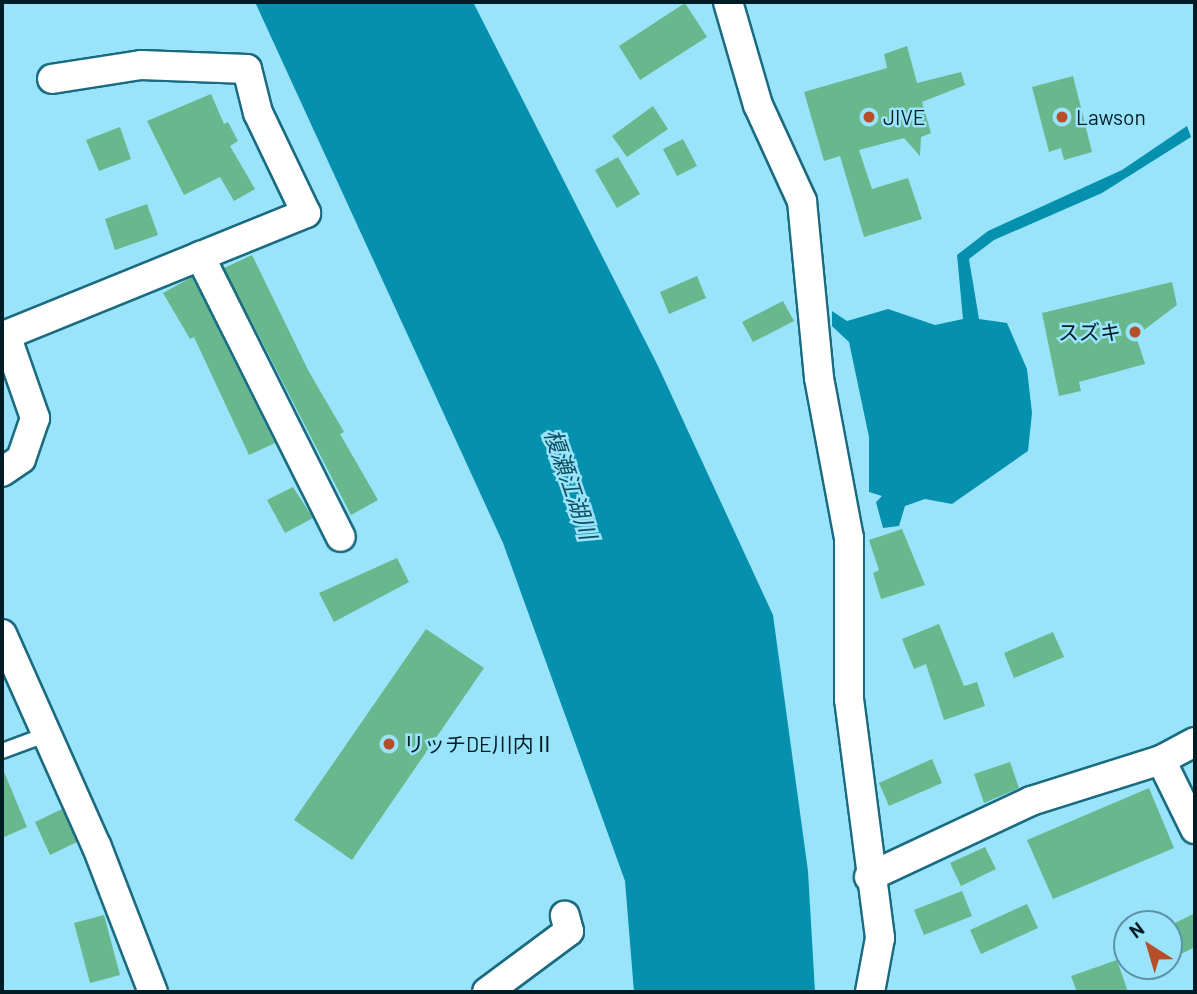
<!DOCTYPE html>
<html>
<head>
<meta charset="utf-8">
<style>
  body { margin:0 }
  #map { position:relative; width:1197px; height:994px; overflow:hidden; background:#99e4fb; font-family:Barlow,"Noto Sans JP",sans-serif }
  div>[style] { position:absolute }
  .water>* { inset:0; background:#0591ae }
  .building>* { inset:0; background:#68b78d }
  .roads { filter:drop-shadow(2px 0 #1a6b80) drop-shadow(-2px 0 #1a6b80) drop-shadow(0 2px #1a6b80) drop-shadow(0 -2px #1a6b80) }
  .lane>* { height:14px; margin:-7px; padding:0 7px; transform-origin:7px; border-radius:7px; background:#fff }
  .street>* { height:28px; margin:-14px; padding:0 14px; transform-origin:14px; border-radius:14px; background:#fff }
  .dots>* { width:19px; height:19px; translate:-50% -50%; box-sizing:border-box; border:4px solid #99e4fb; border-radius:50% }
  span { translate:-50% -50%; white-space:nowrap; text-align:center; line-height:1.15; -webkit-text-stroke:5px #99e4fb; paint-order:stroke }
  .poi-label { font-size:21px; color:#001c25 }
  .left { translate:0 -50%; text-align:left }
  .right { translate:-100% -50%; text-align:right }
  .water-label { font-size:23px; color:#105161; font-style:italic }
  .frame { position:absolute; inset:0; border:4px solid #001c25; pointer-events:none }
  .north { position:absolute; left:1113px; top:910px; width:70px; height:70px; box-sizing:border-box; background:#99e4fb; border:2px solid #5c94a5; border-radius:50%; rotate:323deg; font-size:19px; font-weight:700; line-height:28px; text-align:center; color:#001c25 }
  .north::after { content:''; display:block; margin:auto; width:24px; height:32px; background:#b64e29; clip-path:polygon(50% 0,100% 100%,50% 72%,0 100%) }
</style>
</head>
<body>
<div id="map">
  <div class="water">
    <div style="clip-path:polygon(255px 2px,473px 2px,658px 366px,773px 615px,808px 871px,815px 992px,634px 992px,625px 881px,503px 543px)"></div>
    <div style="clip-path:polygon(1187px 126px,1191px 137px,1102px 193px,994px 240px,969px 259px,979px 319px,1007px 323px,1027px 369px,1032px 413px,1028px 451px,952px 504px,925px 499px,905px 506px,899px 526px,883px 528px,876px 502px,882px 496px,869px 492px,869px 437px,849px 342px,832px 326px,832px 311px,847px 321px,888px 309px,935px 325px,963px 319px,957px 255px,988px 231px,1122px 170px)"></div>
  </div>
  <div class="building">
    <div style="clip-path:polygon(685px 3px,707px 37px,640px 80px,619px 46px)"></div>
    <div style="clip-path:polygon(907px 46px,917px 83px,961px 72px,965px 85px,922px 102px,931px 133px,921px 137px,920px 156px,904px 138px,859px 150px,872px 189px,908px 178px,922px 219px,864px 237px,840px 156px,824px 161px,804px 92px,887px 68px,884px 54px)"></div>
    <div style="clip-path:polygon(1073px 76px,1092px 152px,1064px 160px,1061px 148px,1049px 152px,1032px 87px)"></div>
    <div style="clip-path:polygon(211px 94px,224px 124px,228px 122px,238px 141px,230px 146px,255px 189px,234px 201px,220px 177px,184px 195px,147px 121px)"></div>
    <div style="clip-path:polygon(653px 106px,668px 129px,627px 157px,612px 136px)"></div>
    <div style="clip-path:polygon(120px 127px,131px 159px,99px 171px,86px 140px)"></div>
    <div style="clip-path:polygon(683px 139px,697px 166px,677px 176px,663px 149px)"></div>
    <div style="clip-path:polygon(618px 157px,640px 194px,617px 208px,595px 170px)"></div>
    <div style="clip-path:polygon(147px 204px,158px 235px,115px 250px,105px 219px)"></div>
    <div style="clip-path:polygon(252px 255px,308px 370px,344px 432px,340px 434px,378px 500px,351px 515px,224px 268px)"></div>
    <div style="clip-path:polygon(697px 276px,706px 298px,669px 314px,660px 292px)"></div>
    <div style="clip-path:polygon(192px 277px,275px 443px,249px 455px,194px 337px,190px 339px,163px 293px)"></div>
    <div style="clip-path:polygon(1172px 282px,1177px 305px,1136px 336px,1145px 364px,1079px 382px,1081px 391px,1059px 396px,1042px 313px)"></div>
    <div style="clip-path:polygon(783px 301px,794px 321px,753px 342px,742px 322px)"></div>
    <div style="clip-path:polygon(293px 487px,313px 518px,285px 533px,267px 500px)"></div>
    <div style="clip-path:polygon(902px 529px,925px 585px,881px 599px,873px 573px,879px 570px,869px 540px)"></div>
    <div style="clip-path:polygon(397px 558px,409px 582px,334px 622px,319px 593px)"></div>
    <div style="clip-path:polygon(939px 624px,964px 686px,977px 682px,985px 706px,944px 720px,926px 664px,914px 669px,902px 639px)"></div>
    <div style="clip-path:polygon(426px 629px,484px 668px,352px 860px,294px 820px)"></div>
    <div style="clip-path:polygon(1053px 632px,1064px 657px,1014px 678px,1004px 653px)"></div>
    <div style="clip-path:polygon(932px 759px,942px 783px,889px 806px,879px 783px)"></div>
    <div style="clip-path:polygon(1010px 762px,1019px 788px,984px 803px,974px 774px)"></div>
    <div style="clip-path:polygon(2px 767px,27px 827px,2px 838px)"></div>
    <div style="clip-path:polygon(1149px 788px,1174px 848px,1053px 899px,1027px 840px)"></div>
    <div style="clip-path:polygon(62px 809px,77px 842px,50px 855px,35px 822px)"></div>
    <div style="clip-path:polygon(985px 847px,996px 869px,961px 886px,950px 863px)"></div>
    <div style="clip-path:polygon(962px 891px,972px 916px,924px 935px,914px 910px)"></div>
    <div style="clip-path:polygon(1027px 904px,1038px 928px,981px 954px,970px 930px)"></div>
    <div style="clip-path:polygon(1195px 913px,1195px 947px,1169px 960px,1169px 926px)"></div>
    <div style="clip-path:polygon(104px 915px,120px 975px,90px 983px,74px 923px)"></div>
    <div style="clip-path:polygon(1117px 960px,1128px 992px,1077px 992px,1071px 976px)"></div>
  </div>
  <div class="roads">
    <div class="lane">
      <div style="left:2px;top:751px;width:49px;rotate:-20.3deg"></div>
    </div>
    <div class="street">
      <div style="left:728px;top:2px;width:107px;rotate:73.8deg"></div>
      <div style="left:758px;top:105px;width:106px;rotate:65.4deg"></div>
      <div style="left:802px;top:201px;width:178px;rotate:84.5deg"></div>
      <div style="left:819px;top:378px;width:163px;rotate:79.4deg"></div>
      <div style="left:849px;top:538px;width:161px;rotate:90deg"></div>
      <div style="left:849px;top:699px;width:241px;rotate:82.6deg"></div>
      <div style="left:880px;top:938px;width:55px;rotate:100.5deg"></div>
      <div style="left:200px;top:256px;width:314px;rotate:63.4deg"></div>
      <div style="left:6px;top:335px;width:324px;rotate:-22.1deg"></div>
      <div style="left:306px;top:213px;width:111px;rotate:-115.6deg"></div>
      <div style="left:258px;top:113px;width:45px;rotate:-104deg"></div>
      <div style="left:247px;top:69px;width:106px;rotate:-177.8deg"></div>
      <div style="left:141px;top:65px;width:90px;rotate:171.1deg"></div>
      <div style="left:2px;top:336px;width:4px;rotate:-14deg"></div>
      <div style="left:6px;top:335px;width:88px;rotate:70.7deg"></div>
      <div style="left:35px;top:418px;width:43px;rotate:108.9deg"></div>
      <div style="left:21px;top:459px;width:23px;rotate:146deg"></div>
      <div style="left:2px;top:634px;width:233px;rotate:66deg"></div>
      <div style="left:97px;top:847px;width:155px;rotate:68.9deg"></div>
      <div style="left:1161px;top:760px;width:77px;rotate:63.8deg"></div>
      <div style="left:869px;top:877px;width:179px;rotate:-25.1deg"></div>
      <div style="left:1031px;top:801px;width:136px;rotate:-17.5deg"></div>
      <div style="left:1161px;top:760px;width:38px;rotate:-28deg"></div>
      <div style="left:487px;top:992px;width:102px;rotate:-36.6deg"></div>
      <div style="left:569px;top:931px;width:16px;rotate:-105deg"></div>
    </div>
  </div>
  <div class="dots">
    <div style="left:869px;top:117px;background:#b64e29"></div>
    <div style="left:1062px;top:117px;background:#b64e29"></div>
    <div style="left:1135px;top:332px;background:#b64e29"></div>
    <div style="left:389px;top:744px;background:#b64e29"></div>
  </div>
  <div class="poi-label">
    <span class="left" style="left:883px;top:117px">JIVE</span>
    <span class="left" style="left:1076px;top:117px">Lawson</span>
    <span class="right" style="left:1121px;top:332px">スズキ</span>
    <span class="left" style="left:403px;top:744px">リッチDE川内Ⅱ</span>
  </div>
  <div class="water-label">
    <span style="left:571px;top:484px;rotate:71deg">榎瀬江湖川</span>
  </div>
  <div class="frame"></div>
  <div class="north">N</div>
</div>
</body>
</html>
